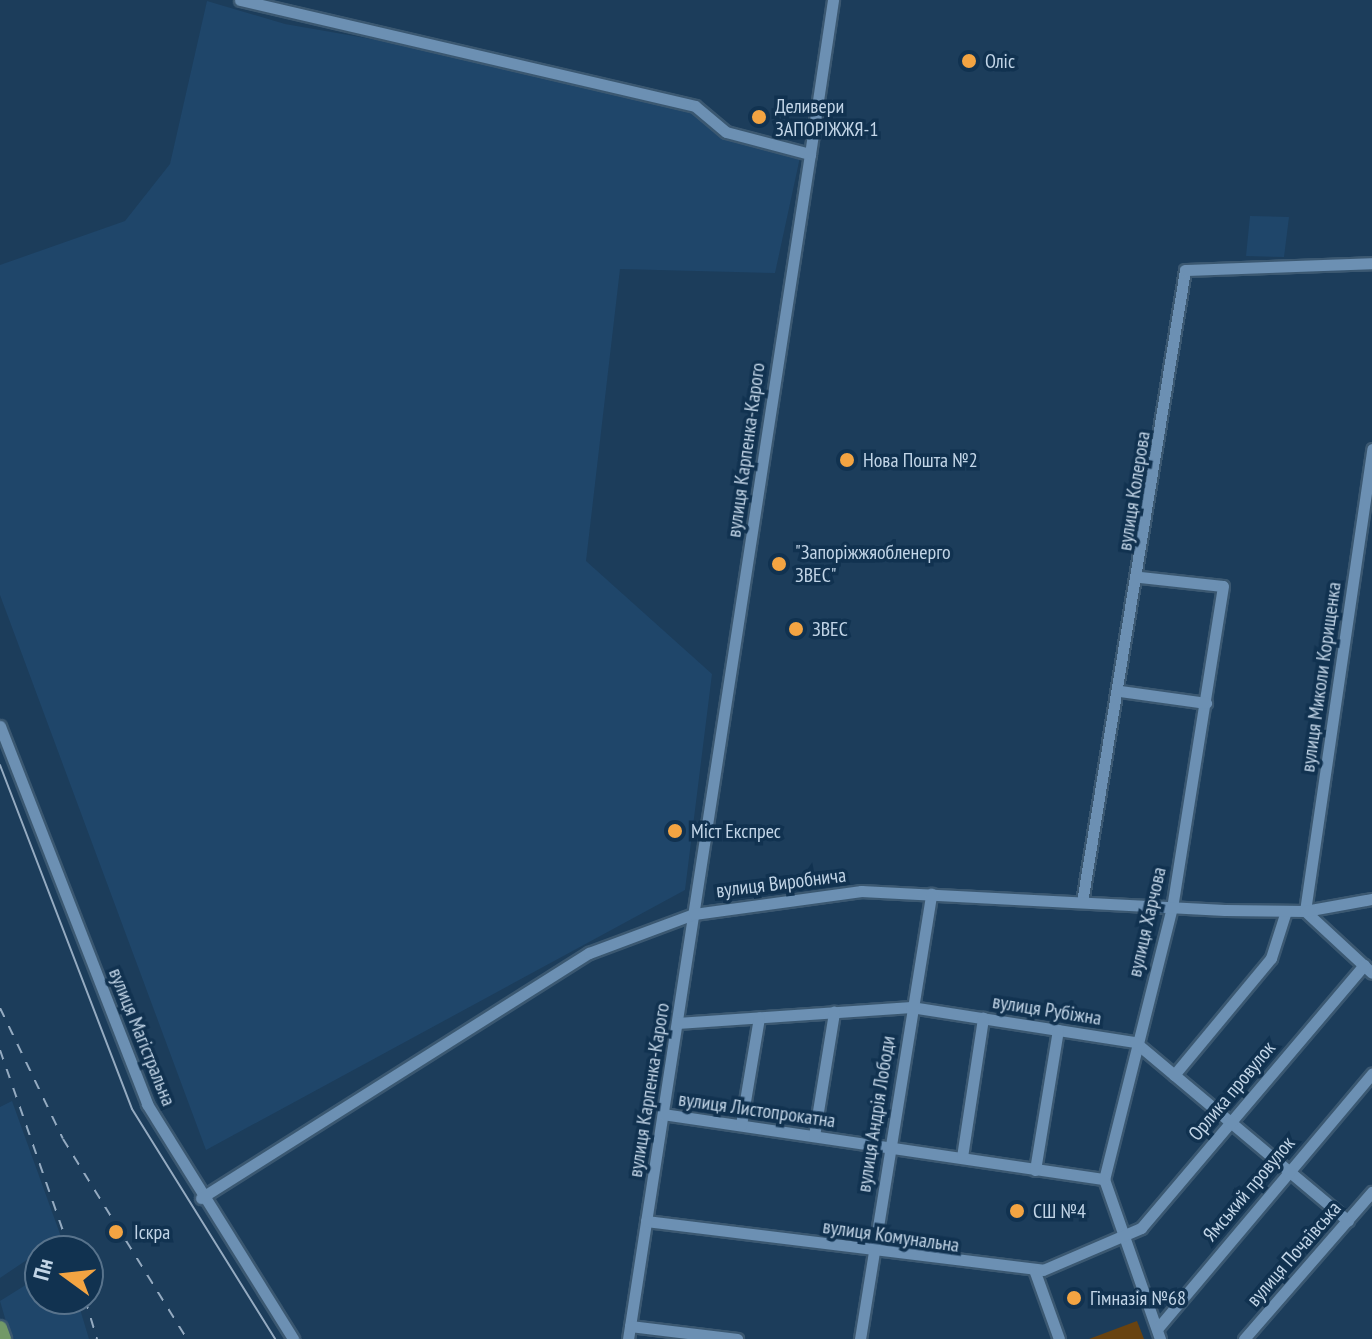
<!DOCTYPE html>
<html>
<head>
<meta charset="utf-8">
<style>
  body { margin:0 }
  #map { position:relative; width:1372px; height:1339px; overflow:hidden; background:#1c3d5b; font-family:"PT Sans Narrow",sans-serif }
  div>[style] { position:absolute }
  .built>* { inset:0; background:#1f466a }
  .green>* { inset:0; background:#694310 }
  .roads { filter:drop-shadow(2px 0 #3b5871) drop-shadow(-2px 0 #3b5871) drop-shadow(0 2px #3b5871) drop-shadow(0 -2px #3b5871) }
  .minor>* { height:11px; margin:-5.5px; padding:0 5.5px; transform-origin:5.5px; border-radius:5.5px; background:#6c90b3 }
  .major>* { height:14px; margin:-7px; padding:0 7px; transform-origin:7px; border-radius:7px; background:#729968 }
  .tram>* { height:2px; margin:-1px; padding:0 1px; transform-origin:1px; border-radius:1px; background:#95abc1 }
  .rail>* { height:2px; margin-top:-1px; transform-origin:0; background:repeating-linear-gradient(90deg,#95abc1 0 10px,transparent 0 20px) }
  .dots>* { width:22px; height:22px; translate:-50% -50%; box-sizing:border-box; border:4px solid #113250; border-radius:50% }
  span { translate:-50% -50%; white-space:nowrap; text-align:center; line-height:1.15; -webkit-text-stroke:7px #113250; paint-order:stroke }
  .poi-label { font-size:20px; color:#c2d5e7 }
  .left { translate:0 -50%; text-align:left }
  .street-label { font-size:20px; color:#c2d5e7 }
  .north { position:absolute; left:24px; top:1235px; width:80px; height:80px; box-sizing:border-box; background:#113250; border:2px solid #58738c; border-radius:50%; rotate:285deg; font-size:22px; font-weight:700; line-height:32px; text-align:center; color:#c2d5e7 }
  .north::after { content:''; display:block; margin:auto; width:28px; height:36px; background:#f3a442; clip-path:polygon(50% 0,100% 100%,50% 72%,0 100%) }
</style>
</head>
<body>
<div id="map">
  <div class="built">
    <div style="clip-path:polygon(207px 1px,285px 24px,522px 65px,688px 103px,713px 122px,802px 148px,775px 273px,620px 269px,586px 561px,712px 674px,685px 890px,206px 1150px,0 595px,0 265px,125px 221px,170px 164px)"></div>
    <div style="clip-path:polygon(1250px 216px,1289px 217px,1284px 257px,1246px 256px)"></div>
    <div style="clip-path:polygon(12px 1101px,64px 1245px,40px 1251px,0 1278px,0 1107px)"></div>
    <div style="clip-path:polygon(40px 1276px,40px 1299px,77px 1299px,89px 1339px,11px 1339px,0 1301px)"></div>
  </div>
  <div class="green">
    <div style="clip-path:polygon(1137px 1321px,1144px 1339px,1089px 1339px)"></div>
  </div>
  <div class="roads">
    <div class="minor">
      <div style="left:240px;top:0;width:467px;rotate:13.1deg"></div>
      <div style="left:695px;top:106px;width:40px;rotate:40deg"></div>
      <div style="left:726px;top:132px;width:87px;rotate:14.7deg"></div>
      <div style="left:810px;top:154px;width:1199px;rotate:98.73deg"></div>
      <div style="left:810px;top:154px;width:156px;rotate:-81.5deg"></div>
      <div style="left:1140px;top:577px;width:83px;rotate:6.2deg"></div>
      <div style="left:1223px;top:586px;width:325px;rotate:99deg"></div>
      <div style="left:1172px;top:907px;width:280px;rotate:104deg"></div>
      <div style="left:1104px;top:1179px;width:170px;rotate:70.7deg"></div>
      <div style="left:1120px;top:691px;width:87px;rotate:7.9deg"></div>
      <div style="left:0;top:726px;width:406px;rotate:68.7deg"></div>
      <div style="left:147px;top:1104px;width:277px;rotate:58.1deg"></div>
      <div style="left:1082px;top:902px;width:640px;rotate:-80.74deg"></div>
      <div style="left:1185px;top:270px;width:187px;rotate:-2.1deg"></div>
      <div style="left:1305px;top:911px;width:467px;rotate:-81.7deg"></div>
      <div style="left:1305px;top:911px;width:91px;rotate:42.8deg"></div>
      <div style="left:677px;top:1023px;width:235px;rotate:-3.9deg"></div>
      <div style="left:911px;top:1007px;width:227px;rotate:8.9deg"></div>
      <div style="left:1135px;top:1042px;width:278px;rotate:40deg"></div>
      <div style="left:1174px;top:1075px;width:152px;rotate:-50.3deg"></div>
      <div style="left:1271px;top:958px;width:49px;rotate:-72.3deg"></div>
      <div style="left:663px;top:1114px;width:446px;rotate:8.4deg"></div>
      <div style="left:741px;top:1125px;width:109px;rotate:-80.5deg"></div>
      <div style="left:814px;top:1136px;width:126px;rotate:-80.8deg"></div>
      <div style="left:962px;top:1157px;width:141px;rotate:-81.4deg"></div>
      <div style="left:1035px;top:1170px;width:142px;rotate:-80.7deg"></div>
      <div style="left:201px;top:1198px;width:459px;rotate:-32.3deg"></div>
      <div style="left:589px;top:953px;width:112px;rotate:-20.4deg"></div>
      <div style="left:694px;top:914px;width:169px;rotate:-7.8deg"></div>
      <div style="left:861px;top:891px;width:364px;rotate:3deg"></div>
      <div style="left:1225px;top:910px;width:80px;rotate:0.7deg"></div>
      <div style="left:1305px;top:911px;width:68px;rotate:-10.2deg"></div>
      <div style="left:646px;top:1221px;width:400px;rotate:7deg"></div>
      <div style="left:1043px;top:1270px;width:107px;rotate:-23.2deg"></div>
      <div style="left:1141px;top:1228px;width:345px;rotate:-49.7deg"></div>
      <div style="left:1035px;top:1272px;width:71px;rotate:70.3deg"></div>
      <div style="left:630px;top:1326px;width:108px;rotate:6.9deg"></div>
      <div style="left:1157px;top:1329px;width:334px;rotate:-49.9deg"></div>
      <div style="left:860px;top:1339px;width:451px;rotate:-80.9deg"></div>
      <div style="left:1244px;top:1339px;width:195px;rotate:-49deg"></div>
    </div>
    <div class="major">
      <div style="left:0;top:1328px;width:12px;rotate:70deg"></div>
    </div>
  </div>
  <div class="tram">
    <div style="left:0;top:765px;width:368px;rotate:69deg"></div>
    <div style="left:132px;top:1109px;width:271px;rotate:58.1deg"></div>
  </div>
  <div class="rail">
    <div style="left:0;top:1008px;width:145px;rotate:64.3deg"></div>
    <div style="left:63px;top:1139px;width:235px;rotate:58.2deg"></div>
    <div style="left:0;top:1050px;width:213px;rotate:70.8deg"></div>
    <div style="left:85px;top:1299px;width:42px;rotate:73.3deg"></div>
  </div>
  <div class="dots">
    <div style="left:969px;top:61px;background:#f3a442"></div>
    <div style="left:759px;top:117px;background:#f3a442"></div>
    <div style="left:847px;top:460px;background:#f3a442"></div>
    <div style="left:779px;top:564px;background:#f3a442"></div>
    <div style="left:796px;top:629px;background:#f3a442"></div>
    <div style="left:675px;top:831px;background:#f3a442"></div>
    <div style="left:1017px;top:1211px;background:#f3a442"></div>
    <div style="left:116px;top:1232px;background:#f3a442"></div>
    <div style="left:1074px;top:1298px;background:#f3a442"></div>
  </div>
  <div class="poi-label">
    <span class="left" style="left:985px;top:61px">Оліс</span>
    <span class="left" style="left:775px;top:118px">Деливери<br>ЗАПОРІЖЖЯ-1</span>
    <span class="left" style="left:863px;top:460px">Нова Пошта №2</span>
    <span class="left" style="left:795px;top:564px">"Запоріжжяобленерго<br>ЗВЕС"</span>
    <span class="left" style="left:812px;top:629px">ЗВЕС</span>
    <span class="left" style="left:691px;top:831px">Мiст Експрес</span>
    <span class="left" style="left:1033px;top:1211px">СШ №4</span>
    <span class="left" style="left:134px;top:1232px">Іскра</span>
    <span class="left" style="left:1090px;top:1298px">Гімназія №68</span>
  </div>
  <div class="street-label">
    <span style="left:746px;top:450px;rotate:-82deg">вулиця Карпенка-Карого</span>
    <span style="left:1134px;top:491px;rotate:-81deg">вулиця Колерова</span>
    <span style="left:1321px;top:677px;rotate:-82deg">вулиця Миколи Корищенка</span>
    <span style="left:781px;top:883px;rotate:-7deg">вулиця Виробнича</span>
    <span style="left:1147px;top:922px;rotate:-77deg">вулиця Харчова</span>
    <span style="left:1047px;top:1010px;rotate:9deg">вулиця Рубіжна</span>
    <span style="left:142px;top:1037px;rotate:68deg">вулиця Магістральна</span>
    <span style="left:649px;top:1090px;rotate:-81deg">вулиця Карпенка-Карого</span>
    <span style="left:1232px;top:1091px;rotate:-50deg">Орлика провулок</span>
    <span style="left:757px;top:1110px;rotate:8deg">вулиця Листопрокатна</span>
    <span style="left:876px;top:1114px;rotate:-81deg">вулиця Андрія Лободи</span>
    <span style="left:1249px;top:1189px;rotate:-50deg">Ямський провулок</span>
    <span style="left:891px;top:1236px;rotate:8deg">вулиця Комунальна</span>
    <span style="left:1294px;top:1254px;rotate:-49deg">вулиця Почаївська</span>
  </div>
  <div class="north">Пн</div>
</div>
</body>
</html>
